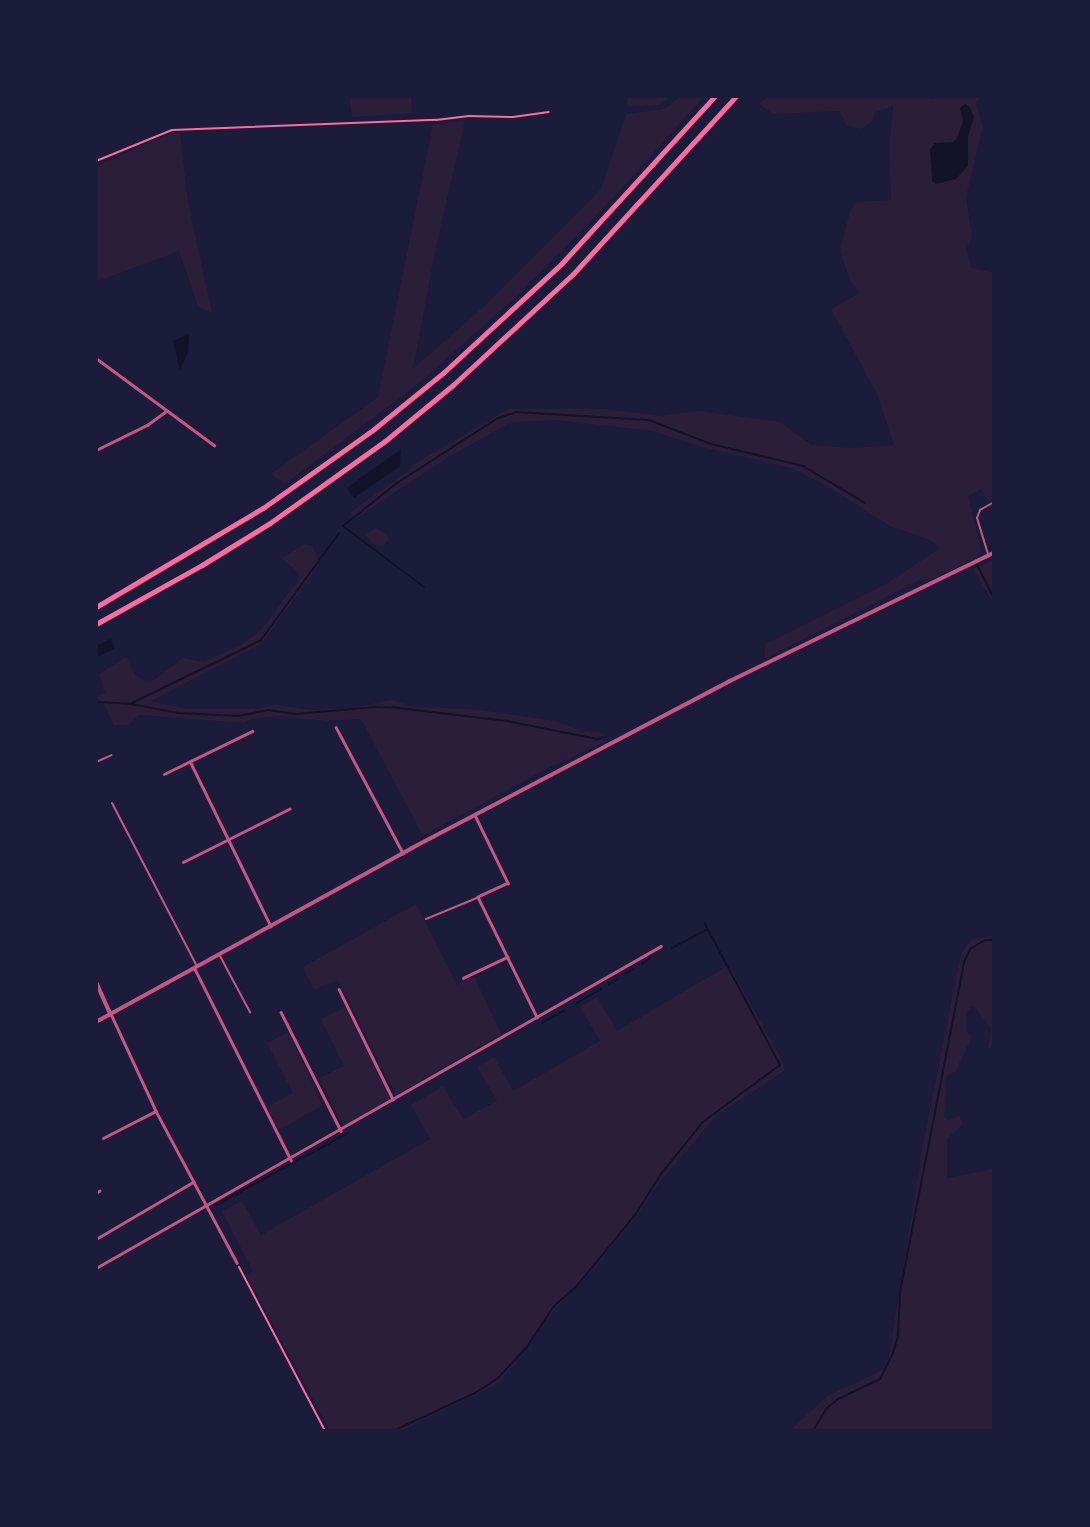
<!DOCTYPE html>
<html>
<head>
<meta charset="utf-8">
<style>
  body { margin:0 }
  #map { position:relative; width:1090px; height:1527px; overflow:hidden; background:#1b1b3a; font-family:Rubik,sans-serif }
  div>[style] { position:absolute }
  .green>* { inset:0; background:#2a1e3b }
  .water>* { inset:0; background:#12122b }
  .stream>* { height:2px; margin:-1px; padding:0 1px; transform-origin:1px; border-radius:1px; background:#12122b }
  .path>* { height:2px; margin:-1px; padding:0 1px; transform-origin:1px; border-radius:1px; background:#ff6b9d }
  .service>* { height:2px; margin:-1px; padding:0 1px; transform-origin:1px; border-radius:1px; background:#c65784 }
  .minor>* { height:2.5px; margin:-1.25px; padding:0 1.25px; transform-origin:1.25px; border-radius:1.25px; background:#c65784 }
  .tertiary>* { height:3.5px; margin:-1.75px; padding:0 1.75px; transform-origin:1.75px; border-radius:1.75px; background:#c65784 }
  .motorway>* { height:5px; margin:-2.5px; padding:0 2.5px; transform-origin:2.5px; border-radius:2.5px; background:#ff6b9d }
  span { translate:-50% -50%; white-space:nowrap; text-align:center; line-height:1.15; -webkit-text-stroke:7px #1b1b3a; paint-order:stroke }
  .frame { position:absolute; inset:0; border:98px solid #1b1b3a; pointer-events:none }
</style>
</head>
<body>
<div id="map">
  <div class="green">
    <div style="clip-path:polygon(349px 96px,411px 96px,412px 113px,352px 117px)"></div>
    <div style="clip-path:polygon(628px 96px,671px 96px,658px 105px,630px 107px,627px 104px)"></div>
    <div style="clip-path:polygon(680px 96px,704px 96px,616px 195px,517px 296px,414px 387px,285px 484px,271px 474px,378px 397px,433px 124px,465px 121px,436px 247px,413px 369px,489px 302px,601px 189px,626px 114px,665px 109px)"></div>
    <div style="clip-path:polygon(768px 96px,929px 96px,929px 99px,934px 99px,933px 96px,982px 96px,976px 103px,983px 127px,966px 197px,972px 236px,966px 250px,972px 268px,994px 273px,994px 499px,987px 501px,982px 489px,968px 496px,981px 550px,976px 558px,930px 580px,920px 580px,764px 659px,765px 644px,886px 584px,940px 548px,930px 540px,892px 527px,827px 486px,794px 469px,702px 447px,652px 431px,556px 420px,511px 422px,450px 456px,356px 518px,349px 513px,407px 472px,412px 465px,509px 409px,606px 409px,660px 416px,698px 411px,780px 422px,812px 445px,851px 448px,894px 445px,877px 394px,831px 309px,860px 293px,850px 281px,840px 251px,850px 211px,856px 202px,891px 200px,889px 151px,893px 106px,875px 112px,873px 121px,861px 129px,846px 125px,840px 111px,773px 114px,759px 104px)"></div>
    <div style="clip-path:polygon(171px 133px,180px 133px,188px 202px,212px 313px,198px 306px,179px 251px,96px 282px,96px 166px)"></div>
    <div style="clip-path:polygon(376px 528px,387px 535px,389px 540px,383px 545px,373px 544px,366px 535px)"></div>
    <div style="clip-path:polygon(305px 544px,313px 546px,319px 565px,261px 644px,151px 701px,186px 709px,254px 709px,276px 705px,312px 710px,351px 708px,391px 700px,411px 706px,480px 710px,556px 721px,581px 731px,604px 733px,607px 741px,542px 771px,423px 836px,361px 719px,328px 721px,277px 716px,251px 719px,244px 723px,139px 715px,129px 725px,114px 725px,104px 704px,96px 697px,105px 693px,99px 674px,126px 657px,136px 676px,146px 681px,154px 680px,183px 658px,204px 662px,244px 643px,262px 629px,299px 579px,299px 574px,282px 558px)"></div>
    <div style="clip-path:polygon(994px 560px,994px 604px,973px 569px)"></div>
    <div style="clip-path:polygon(416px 904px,457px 985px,474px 976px,501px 1034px,396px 1095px,338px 980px,314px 990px,303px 967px)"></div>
    <div style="clip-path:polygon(994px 935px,994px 1045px,988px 1050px,991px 1029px,976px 1008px,972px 1007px,966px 1014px,966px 1031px,972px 1037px,955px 1072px,947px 1076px,944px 1116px,947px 1120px,959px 1116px,963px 1124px,947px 1139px,947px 1178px,994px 1169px,994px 1431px,789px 1431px,829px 1395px,879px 1372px,888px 1362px,923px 1145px,961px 953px,972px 939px)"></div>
    <div style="clip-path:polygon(729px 965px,783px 1062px,784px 1071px,720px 1113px,708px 1125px,660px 1182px,637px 1216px,575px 1290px,557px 1307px,499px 1383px,400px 1431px,330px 1431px,246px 1275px,253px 1271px,222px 1211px,242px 1201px,261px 1235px,430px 1139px,411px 1105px,443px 1086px,463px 1119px,497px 1101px,477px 1067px,494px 1057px,513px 1091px,600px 1041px,580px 1007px,597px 997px,617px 1031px)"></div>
    <div style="clip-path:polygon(345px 1007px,390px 1099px,343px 1126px,319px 1078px,344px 1066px,321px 1019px)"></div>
    <div style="clip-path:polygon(288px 1032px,323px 1105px,279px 1130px,267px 1107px,293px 1093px,267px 1043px)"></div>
  </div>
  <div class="water">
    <div style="clip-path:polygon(965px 104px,970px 107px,974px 117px,968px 136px,968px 166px,956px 179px,936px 184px,932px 181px,930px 149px,935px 143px,953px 142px,957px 138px,963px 121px,960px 108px)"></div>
    <div style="clip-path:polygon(189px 334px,188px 352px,180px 370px,173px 341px)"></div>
    <div style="clip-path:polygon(401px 449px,400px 466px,354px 498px,347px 488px)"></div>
    <div style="clip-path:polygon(110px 639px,115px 648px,96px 658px,96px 646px)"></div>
  </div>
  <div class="stream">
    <div style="left:977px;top:565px;width:37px;rotate:63deg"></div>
    <div style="left:424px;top:587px;width:101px;rotate:-143deg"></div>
    <div style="left:343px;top:526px;width:69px;rotate:-38.5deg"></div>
    <div style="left:397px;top:483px;width:120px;rotate:-32.8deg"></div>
    <div style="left:498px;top:418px;width:19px;rotate:-18deg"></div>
    <div style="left:516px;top:412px;width:133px;rotate:3.4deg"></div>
    <div style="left:649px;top:420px;width:66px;rotate:21.2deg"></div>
    <div style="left:711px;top:444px;width:95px;rotate:13.4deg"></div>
    <div style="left:803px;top:466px;width:72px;rotate:30.8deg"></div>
    <div style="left:96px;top:702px;width:35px;rotate:3deg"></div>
    <div style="left:131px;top:704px;width:48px;rotate:10.8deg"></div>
    <div style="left:178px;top:713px;width:60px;rotate:2.9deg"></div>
    <div style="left:238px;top:716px;width:31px;rotate:-11deg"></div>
    <div style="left:268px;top:710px;width:28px;rotate:8deg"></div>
    <div style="left:296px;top:714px;width:79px;rotate:-5.1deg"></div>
    <div style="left:375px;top:707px;width:23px;rotate:2deg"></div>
    <div style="left:398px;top:708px;width:110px;rotate:6.8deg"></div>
    <div style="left:507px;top:721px;width:92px;rotate:11.3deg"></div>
    <div style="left:597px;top:739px;width:8px;rotate:-14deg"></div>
    <div style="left:132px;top:703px;width:144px;rotate:-26deg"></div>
    <div style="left:261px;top:640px;width:132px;rotate:-53.9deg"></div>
    <div style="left:672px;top:948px;width:40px;rotate:-28deg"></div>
    <div style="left:642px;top:964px;width:9px;rotate:-36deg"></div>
    <div style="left:625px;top:974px;width:10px;rotate:-29deg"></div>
    <div style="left:609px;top:984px;width:10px;rotate:-29deg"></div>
    <div style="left:575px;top:1004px;width:30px;rotate:-30deg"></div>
    <div style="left:542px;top:1023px;width:25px;rotate:-29deg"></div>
    <div style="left:216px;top:1205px;width:150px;rotate:-28.6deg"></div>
    <div style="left:393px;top:1431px;width:90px;rotate:-24.9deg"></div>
    <div style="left:475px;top:1393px;width:27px;rotate:-33deg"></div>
    <div style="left:498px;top:1378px;width:41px;rotate:-47deg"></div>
    <div style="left:526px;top:1348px;width:50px;rotate:-56.3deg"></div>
    <div style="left:554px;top:1306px;width:28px;rotate:-41deg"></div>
    <div style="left:575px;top:1288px;width:94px;rotate:-50.6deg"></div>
    <div style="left:635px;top:1215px;width:49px;rotate:-57.6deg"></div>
    <div style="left:661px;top:1174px;width:67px;rotate:-51.1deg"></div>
    <div style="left:703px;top:1122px;width:96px;rotate:-36.5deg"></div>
    <div style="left:780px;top:1065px;width:160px;rotate:-118deg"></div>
    <div style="left:813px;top:1431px;width:26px;rotate:-59deg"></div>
    <div style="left:826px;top:1409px;width:16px;rotate:-40deg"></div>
    <div style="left:838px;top:1399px;width:47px;rotate:-25.5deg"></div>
    <div style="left:880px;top:1379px;width:29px;rotate:-63deg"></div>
    <div style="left:893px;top:1353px;width:19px;rotate:-74deg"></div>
    <div style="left:898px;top:1335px;width:43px;rotate:-87.3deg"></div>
    <div style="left:900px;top:1292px;width:336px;rotate:-79deg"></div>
    <div style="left:964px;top:962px;width:14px;rotate:-65deg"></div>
    <div style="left:970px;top:949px;width:17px;rotate:-31deg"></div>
    <div style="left:985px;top:940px;width:9px"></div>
  </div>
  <div class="path">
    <div style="left:96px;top:161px;width:82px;rotate:-22.2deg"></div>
    <div style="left:172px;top:130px;width:264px;rotate:-2.2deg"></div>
    <div style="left:436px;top:120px;width:33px;rotate:-7deg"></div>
    <div style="left:469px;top:116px;width:44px;rotate:1.3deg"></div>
    <div style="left:513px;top:117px;width:36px;rotate:-8deg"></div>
    <div style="left:239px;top:1267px;width:185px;rotate:62.3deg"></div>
  </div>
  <div class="service">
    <div style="left:988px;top:554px;width:38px;rotate:-107deg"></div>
    <div style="left:977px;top:518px;width:9px;rotate:-69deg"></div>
    <div style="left:980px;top:510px;width:16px;rotate:-30deg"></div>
    <div style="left:96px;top:762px;width:17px;rotate:-24deg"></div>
    <div style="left:112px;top:803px;width:184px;rotate:62.5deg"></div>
    <div style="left:426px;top:919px;width:55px;rotate:-22.4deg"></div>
    <div style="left:220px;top:956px;width:64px;rotate:61.8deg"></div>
  </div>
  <div class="minor">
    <div style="left:96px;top:358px;width:147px;rotate:36.4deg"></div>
    <div style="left:96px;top:450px;width:57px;rotate:-26.1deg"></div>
    <div style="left:147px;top:425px;width:22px;rotate:-36deg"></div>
    <div style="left:336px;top:727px;width:143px;rotate:62deg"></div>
    <div style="left:190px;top:761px;width:184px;rotate:63.9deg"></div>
    <div style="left:164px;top:774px;width:98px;rotate:-26deg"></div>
    <div style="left:475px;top:815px;width:76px;rotate:64.1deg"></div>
    <div style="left:508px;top:883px;width:33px;rotate:155deg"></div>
    <div style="left:478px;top:897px;width:134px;rotate:63.8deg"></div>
    <div style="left:183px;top:862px;width:119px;rotate:-26.6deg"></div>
    <div style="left:195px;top:969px;width:214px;rotate:63.3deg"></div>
    <div style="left:463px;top:978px;width:49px;rotate:-25.5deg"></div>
    <div style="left:339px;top:989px;width:123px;rotate:63.9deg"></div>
    <div style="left:281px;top:1012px;width:133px;rotate:63.2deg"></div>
    <div style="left:112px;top:1016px;width:105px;rotate:65.1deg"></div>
    <div style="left:156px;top:1111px;width:172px;rotate:61.9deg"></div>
    <div style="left:103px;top:1138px;width:59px;rotate:-27deg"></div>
    <div style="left:96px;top:1193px;width:4px;rotate:-34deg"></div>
    <div style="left:96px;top:1239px;width:113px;rotate:-30.4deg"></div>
    <div style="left:96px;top:1268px;width:650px;rotate:-29.68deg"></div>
  </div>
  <div class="tertiary">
    <div style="left:96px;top:981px;width:37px;rotate:66deg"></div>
    <div style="left:96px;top:1022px;width:361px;rotate:-28.8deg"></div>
    <div style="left:412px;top:848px;width:359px;rotate:-27.7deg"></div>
    <div style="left:730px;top:681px;width:293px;rotate:-25.9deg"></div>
  </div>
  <div class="motorway">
    <div style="left:96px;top:607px;width:194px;rotate:-30.7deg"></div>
    <div style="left:263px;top:508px;width:136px;rotate:-35.4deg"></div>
    <div style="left:374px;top:429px;width:89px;rotate:-39.1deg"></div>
    <div style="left:443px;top:373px;width:162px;rotate:-42.7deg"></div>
    <div style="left:562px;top:263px;width:226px;rotate:-47.5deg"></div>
    <div style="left:96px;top:624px;width:121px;rotate:-29.1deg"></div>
    <div style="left:202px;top:565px;width:80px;rotate:-31.7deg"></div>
    <div style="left:270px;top:523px;width:141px;rotate:-35.5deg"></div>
    <div style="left:385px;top:441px;width:88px;rotate:-39.5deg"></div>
    <div style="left:453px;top:385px;width:163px;rotate:-42.8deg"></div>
    <div style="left:573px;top:274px;width:241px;rotate:-47.5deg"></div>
  </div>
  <div class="frame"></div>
</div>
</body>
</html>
